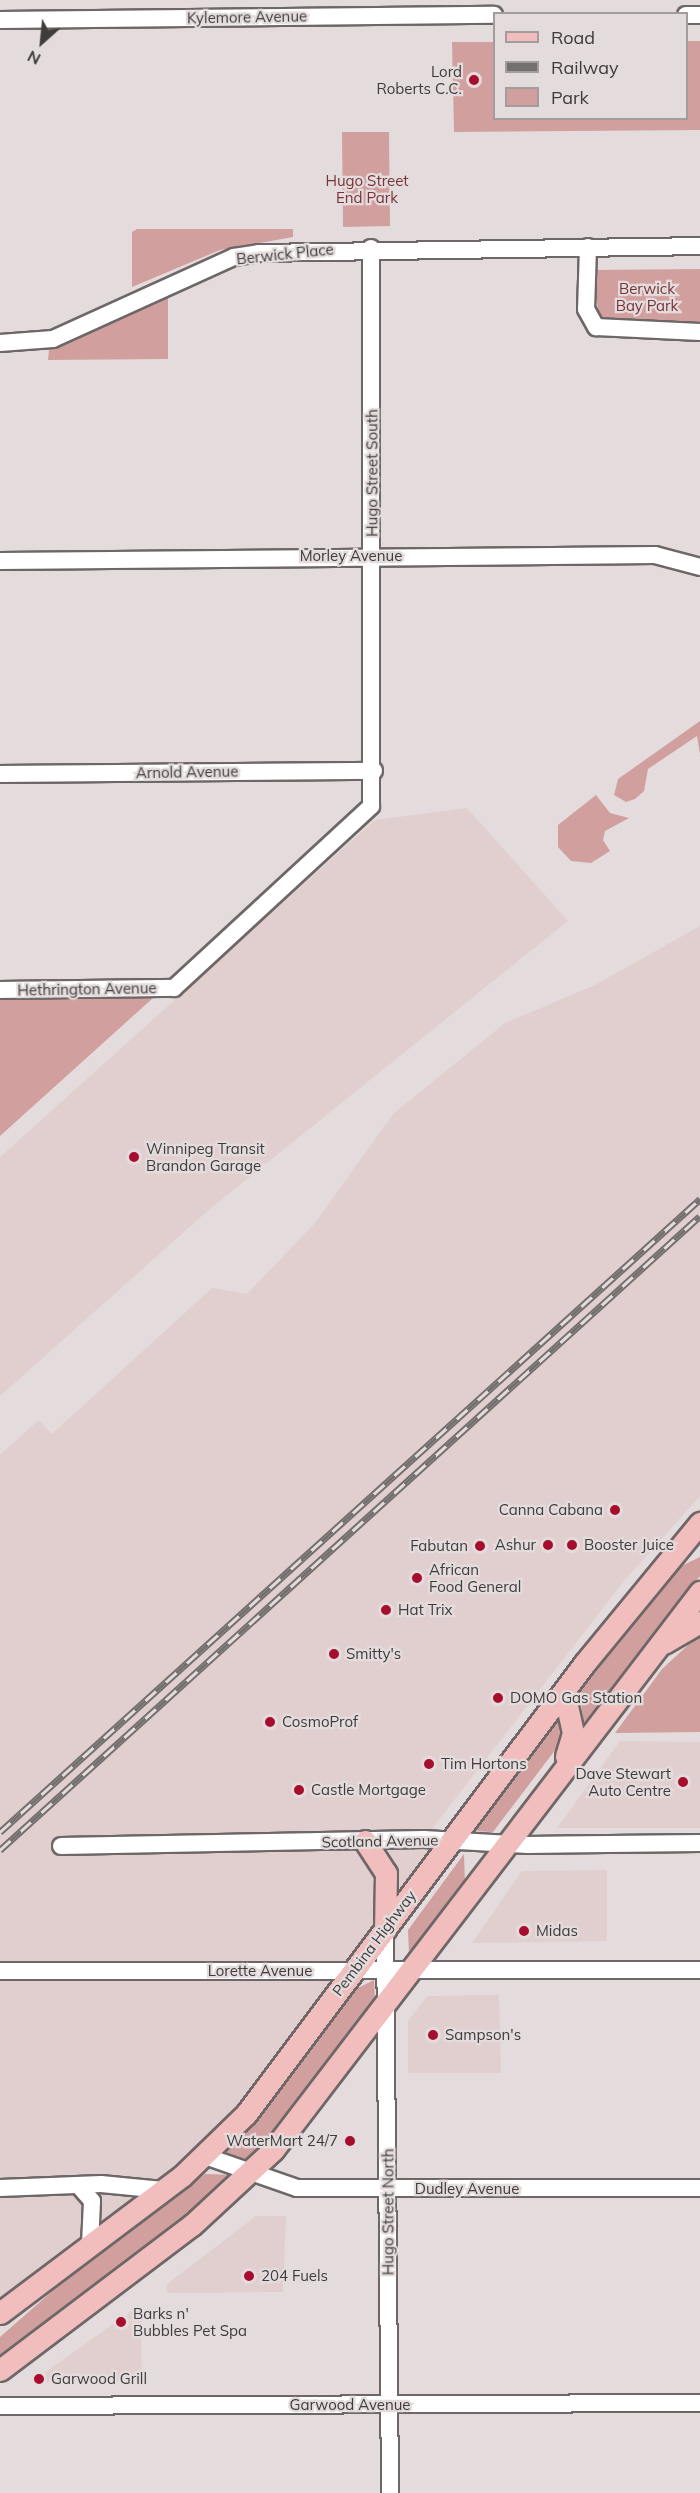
<!DOCTYPE html>
<html>
<head>
<meta charset="utf-8">
<style>
  body { margin:0 }
  #map { position:relative; width:700px; height:2493px; overflow:hidden; background:#e4dcdc; font-family:Mulish,sans-serif }
  div>[style] { position:absolute }
  .built>* { inset:0; background:#e0cfce }
  .green>* { inset:0; background:#d29f9f }
  .roads { filter:drop-shadow(2px 0 #6e6767) drop-shadow(-2px 0 #6e6767) drop-shadow(0 2px #6e6767) drop-shadow(0 -2px #6e6767) }
  .minor>* { height:16px; margin:-8px; padding:0 8px; transform-origin:8px; border-radius:8px; background:#fff }
  .major>* { height:21px; margin:-10.5px; padding:0 10.5px; transform-origin:10.5px; border-radius:10.5px; background:#f1bdbd }
  .rail>* { height:7px; margin-top:-3.5px; transform-origin:0; background:repeating-linear-gradient(90deg,#e4dcdc 0 14px,#747070 0 28px); box-sizing:border-box; border-block:2px solid #747070 }
  .dots>* { width:16px; height:16px; translate:-50% -50%; box-sizing:border-box; border:3px solid #e4dcdc; border-radius:50% }
  span { translate:-50% -50%; white-space:nowrap; text-align:center; line-height:1.15; -webkit-text-stroke:4.5px #e4dcdc; paint-order:stroke }
  .street-label { font-size:15px; color:#3f3c3c }
  .poi-label { font-size:15px; color:#3f3c3c }
  .right { translate:-100% -50%; text-align:right }
  .left { translate:0 -50%; text-align:left }
  .park-label { font-size:15px; color:#773337 }
  .legend { position:absolute; left:493px; top:12px; width:195px; height:108px; box-sizing:border-box; background:#e4dcdc; border:2px solid #a29c9c; margin:0; padding:8px 10px; list-style:none; font-size:18px; color:#3f3c3c }
  .legend li { display:flex; align-items:center; gap:12px; height:30px }
  .legend b { width:30px; border:2px solid #a29c9c }
  .north { position:absolute; left:12px; top:12px; width:60px; height:60px; -webkit-text-stroke:4px #e4dcdc; paint-order:stroke; rotate:207deg; font-size:16px; font-weight:700; line-height:24px; text-align:center; color:#3f3c3c }
  .north::after { content:''; display:block; margin:auto; width:21px; height:27px; background:#3f3c3c; clip-path:polygon(50% 0,100% 100%,50% 72%,0 100%) }
</style>
</head>
<body>
<div id="map">
  <div class="built">
    <div style="clip-path:polygon(467px 808px,568px 921px,212px 1207px,0 1396px,0 1157px,375px 820px)"></div>
    <div style="clip-path:polygon(700px 926px,700px 1496px,624px 1581px,424px 1839px,452px 1840px,246px 2114px,0 2313px,0 1455px,39px 1420px,52px 1434px,212px 1288px,247px 1294px,315px 1223px,393px 1114px,505px 1023px,595px 985px)"></div>
    <div style="clip-path:polygon(620px 1741px,700px 1742px,700px 1828px,557px 1828px)"></div>
    <div style="clip-path:polygon(607px 1870px,607px 1941px,472px 1943px,522px 1871px)"></div>
    <div style="clip-path:polygon(499px 1995px,501px 2073px,408px 2073px,408px 2021px,427px 1996px)"></div>
    <div style="clip-path:polygon(256px 2216px,286px 2216px,283px 2292px,167px 2293px,167px 2284px)"></div>
    <div style="clip-path:polygon(140px 2305px,142px 2382px,40px 2382px,40px 2376px)"></div>
  </div>
  <div class="green">
    <div style="clip-path:polygon(687px 41px,700px 41px,700px 130px,454px 132px,452px 42px,494px 42px,494px 118px,686px 118px)"></div>
    <div style="clip-path:polygon(342px 132px,389px 132px,390px 226px,343px 227px)"></div>
    <div style="clip-path:polygon(137px 229px,293px 229px,293px 237px,220px 250px,132px 287px,132px 232px)"></div>
    <div style="clip-path:polygon(700px 269px,700px 325px,611px 324px,599px 318px,593px 270px)"></div>
    <div style="clip-path:polygon(168px 297px,168px 359px,48px 360px,49px 350px)"></div>
    <div style="clip-path:polygon(700px 721px,700px 754px,697px 736px,648px 769px,644px 791px,635px 799px,626px 802px,614px 795px,618px 779px)"></div>
    <div style="clip-path:polygon(596px 795px,610px 813px,629px 818px,605px 831px,603px 840px,610px 851px,591px 863px,571px 861px,558px 847px,558px 825px)"></div>
    <div style="clip-path:polygon(153px 998px,0 1136px,0 999px)"></div>
    <div style="clip-path:polygon(700px 1557px,700px 1576px,584px 1725px,579px 1689px,671px 1571px)"></div>
    <div style="clip-path:polygon(700px 1634px,700px 1732px,615px 1733px,662px 1669px)"></div>
    <div style="clip-path:polygon(561px 1712px,562px 1741px,493px 1832px,472px 1831px)"></div>
    <div style="clip-path:polygon(464px 1854px,465px 1883px,409px 1955px,408px 1930px)"></div>
    <div style="clip-path:polygon(374px 1980px,375px 2001px,251px 2161px,225px 2153px,350px 1992px)"></div>
    <div style="clip-path:polygon(205px 2174px,236px 2175px,0 2358px,0 2337px,81px 2266px)"></div>
  </div>
  <div class="roads">
    <div class="minor">
      <div style="left:686px;top:15px;width:14px"></div>
      <div style="left:0;top:20px;width:494px;rotate:-0.6deg"></div>
      <div style="left:588px;top:247px;width:62px;rotate:91.8deg"></div>
      <div style="left:586px;top:309px;width:21px;rotate:61deg"></div>
      <div style="left:596px;top:327px;width:104px;rotate:2.8deg"></div>
      <div style="left:0;top:343px;width:53px;rotate:-4.3deg"></div>
      <div style="left:53px;top:339px;width:199px;rotate:-24.4deg"></div>
      <div style="left:234px;top:257px;width:25px;rotate:-9deg"></div>
      <div style="left:259px;top:253px;width:441px;rotate:-0.9deg"></div>
      <div style="left:0;top:561px;width:655px;rotate:-0.52deg"></div>
      <div style="left:655px;top:555px;width:47px;rotate:14.9deg"></div>
      <div style="left:0;top:774px;width:374px;rotate:-0.5deg"></div>
      <div style="left:0;top:990px;width:174px;rotate:-0.7deg"></div>
      <div style="left:174px;top:988px;width:268px;rotate:-42.7deg"></div>
      <div style="left:371px;top:806px;width:558px;rotate:-90deg"></div>
      <div style="left:61px;top:1846px;width:363px;rotate:-1.1deg"></div>
      <div style="left:424px;top:1839px;width:104px;rotate:3.3deg"></div>
      <div style="left:528px;top:1845px;width:172px;rotate:-0.7deg"></div>
      <div style="left:385px;top:1930px;width:563px;rotate:89.49deg"></div>
      <div style="left:0;top:1971px;width:700px;rotate:-0.08deg"></div>
      <div style="left:205px;top:2156px;width:97px;rotate:19.2deg"></div>
      <div style="left:297px;top:2188px;width:403px"></div>
      <div style="left:79px;top:2186px;width:20px;rotate:49deg"></div>
      <div style="left:92px;top:2201px;width:44px;rotate:92.6deg"></div>
      <div style="left:0;top:2188px;width:101px;rotate:-2.3deg"></div>
      <div style="left:101px;top:2184px;width:62px;rotate:5.5deg"></div>
      <div style="left:0;top:2406px;width:700px;rotate:-0.25deg"></div>
    </div>
    <div class="major">
      <div style="left:664px;top:1643px;width:42px;rotate:-30.3deg"></div>
      <div style="left:564px;top:1692px;width:42px;rotate:77.6deg"></div>
      <div style="left:573px;top:1733px;width:24px;rotate:107deg"></div>
      <div style="left:365px;top:1841px;width:38px;rotate:57deg"></div>
      <div style="left:386px;top:1873px;width:57px;rotate:91deg"></div>
      <div style="left:0;top:2313px;width:228px;rotate:-37deg"></div>
      <div style="left:182px;top:2176px;width:89px;rotate:-44.1deg"></div>
      <div style="left:246px;top:2114px;width:563px;rotate:-53.09deg"></div>
      <div style="left:584px;top:1664px;width:183px;rotate:-50.6deg"></div>
      <div style="left:0;top:2370px;width:241px;rotate:-37.1deg"></div>
      <div style="left:192px;top:2225px;width:110px;rotate:-42.8deg"></div>
      <div style="left:273px;top:2150px;width:703px;rotate:-52.58deg"></div>
    </div>
  </div>
  <div class="rail">
    <div style="left:0;top:1832px;width:944px;rotate:-42.12deg"></div>
    <div style="left:0;top:1850px;width:944px;rotate:-42.17deg"></div>
  </div>
  <div class="dots">
    <div style="left:474px;top:80px;background:#a70d2d"></div>
    <div style="left:134px;top:1157px;background:#a70d2d"></div>
    <div style="left:615px;top:1510px;background:#a70d2d"></div>
    <div style="left:548px;top:1545px;background:#a70d2d"></div>
    <div style="left:572px;top:1545px;background:#a70d2d"></div>
    <div style="left:480px;top:1546px;background:#a70d2d"></div>
    <div style="left:417px;top:1578px;background:#a70d2d"></div>
    <div style="left:386px;top:1610px;background:#a70d2d"></div>
    <div style="left:334px;top:1654px;background:#a70d2d"></div>
    <div style="left:498px;top:1698px;background:#a70d2d"></div>
    <div style="left:270px;top:1722px;background:#a70d2d"></div>
    <div style="left:429px;top:1764px;background:#a70d2d"></div>
    <div style="left:683px;top:1782px;background:#a70d2d"></div>
    <div style="left:299px;top:1790px;background:#a70d2d"></div>
    <div style="left:524px;top:1931px;background:#a70d2d"></div>
    <div style="left:433px;top:2035px;background:#a70d2d"></div>
    <div style="left:350px;top:2141px;background:#a70d2d"></div>
    <div style="left:249px;top:2276px;background:#a70d2d"></div>
    <div style="left:121px;top:2322px;background:#a70d2d"></div>
    <div style="left:39px;top:2379px;background:#a70d2d"></div>
  </div>
  <div class="street-label">
    <span style="left:247px;top:17px;rotate:-1deg">Kylemore Avenue</span>
    <span style="left:285px;top:254px;rotate:-6deg">Berwick Place</span>
    <span style="left:372px;top:473px;rotate:-90deg">Hugo Street South</span>
    <span style="left:351px;top:556px">Morley Avenue</span>
    <span style="left:187px;top:772px;rotate:-1deg">Arnold Avenue</span>
    <span style="left:87px;top:989px;rotate:-1deg">Hethrington Avenue</span>
    <span style="left:380px;top:1841px;rotate:-1deg">Scotland Avenue</span>
    <span style="left:374px;top:1943px;rotate:-53deg">Pembina Highway</span>
    <span style="left:260px;top:1971px">Lorette Avenue</span>
    <span style="left:467px;top:2189px">Dudley Avenue</span>
    <span style="left:388px;top:2212px;rotate:-90deg">Hugo Street North</span>
    <span style="left:350px;top:2405px">Garwood Avenue</span>
  </div>
  <div class="poi-label">
    <span class="right" style="left:462px;top:80px">Lord<br>Roberts C.C.</span>
    <span class="left" style="left:146px;top:1157px">Winnipeg Transit<br>Brandon Garage</span>
    <span class="right" style="left:603px;top:1510px">Canna Cabana</span>
    <span class="right" style="left:536px;top:1545px">Ashur</span>
    <span class="left" style="left:584px;top:1545px">Booster Juice</span>
    <span class="right" style="left:468px;top:1546px">Fabutan</span>
    <span class="left" style="left:429px;top:1578px">African<br>Food General</span>
    <span class="left" style="left:398px;top:1610px">Hat Trix</span>
    <span class="left" style="left:346px;top:1654px">Smitty's</span>
    <span class="left" style="left:510px;top:1698px">DOMO Gas Station</span>
    <span class="left" style="left:282px;top:1722px">CosmoProf</span>
    <span class="left" style="left:441px;top:1764px">Tim Hortons</span>
    <span class="right" style="left:671px;top:1782px">Dave Stewart<br>Auto Centre</span>
    <span class="left" style="left:311px;top:1790px">Castle Mortgage</span>
    <span class="left" style="left:536px;top:1931px">Midas</span>
    <span class="left" style="left:445px;top:2035px">Sampson's</span>
    <span class="right" style="left:338px;top:2141px">WaterMart 24/7</span>
    <span class="left" style="left:261px;top:2276px">204 Fuels</span>
    <span class="left" style="left:133px;top:2322px">Barks n'<br>Bubbles Pet Spa</span>
    <span class="left" style="left:51px;top:2379px">Garwood Grill</span>
  </div>
  <div class="park-label">
    <span style="left:367px;top:189px">Hugo Street<br>End Park</span>
    <span style="left:647px;top:297px">Berwick<br>Bay Park</span>
  </div>
  <ul class="legend">
  <li><b style="height:8px;background:#f1bdbd"></b>Road</li>
  <li><b style="height:8px;background:#747070"></b>Railway</li>
  <li><b style="height:16px;background:#d29f9f"></b>Park</li>
  </ul>
  <div class="north">N</div>
</div>
</body>
</html>
